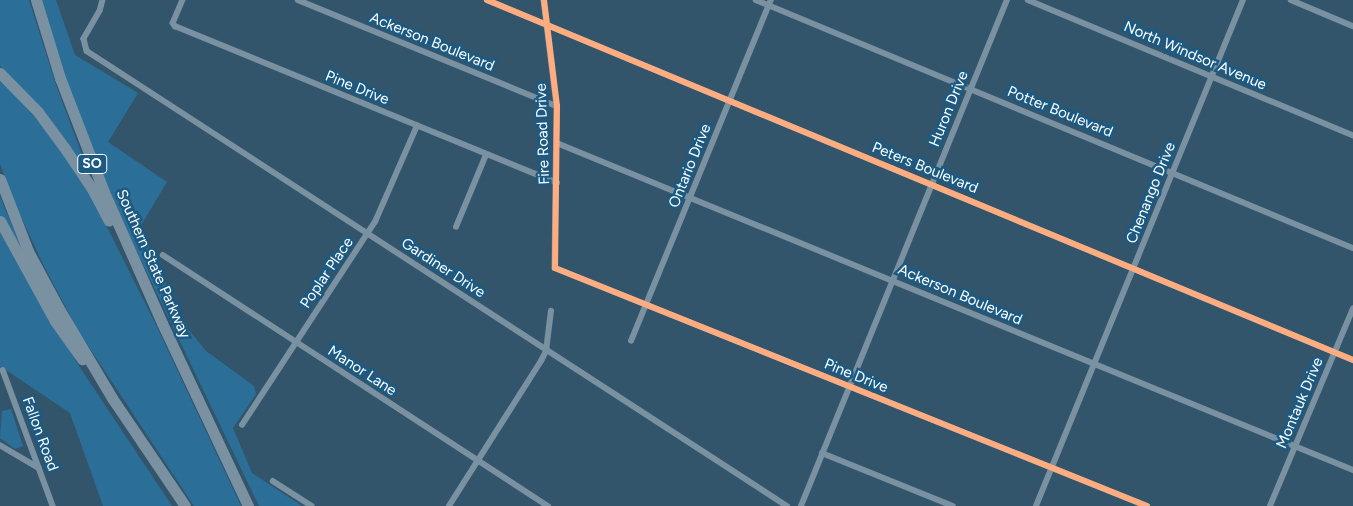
<!DOCTYPE html>
<html>
<head>
<meta charset="utf-8">
<style>
  body { margin:0 }
  #map { position:relative; width:1353px; height:506px; overflow:hidden; background:#33556b; font-family:Figtree,sans-serif }
  div>[style] { position:absolute }
  .green>* { inset:0; background:#2b6f99 }
  .street>* { height:5.5px; margin:-2.75px; padding:0 2.75px; transform-origin:2.75px; border-radius:2.75px; background:#7991a1 }
  .highway>* { height:11px; margin:-5.5px; padding:0 5.5px; transform-origin:5.5px; border-radius:5.5px; background:#7a91a1 }
  .cycleway>* { height:6px; margin:-3px; padding:0 3px; transform-origin:3px; border-radius:3px; background:#ffac80 }
  span { translate:-50% -50%; white-space:nowrap; text-align:center; line-height:1.15; -webkit-text-stroke:5px #1b5a83; paint-order:stroke }
  .shield-label span { padding:1px 4px; background:#1b5a83; border:1px solid; border-radius:4px; -webkit-text-stroke-width:0 }
  .shield-label { font-size:14px; color:#fff; font-weight:700 }
  .street-label { font-size:15px; color:#fff }
</style>
</head>
<body>
<div id="map">
  <div class="green">
    <div style="clip-path:polygon(0 0,29px 0,56px 85px,88px 171px,34px 103px,0 66px)"></div>
    <div style="clip-path:polygon(41px 0,56px 0,75px 55px,138px 93px,108px 142px,167px 182px,140px 227px,184px 324px,206px 351px,254px 386px,256px 394px,233px 428px,252px 473px,302px 506px,259px 506px,125px 227px,82px 124px,58px 57px)"></div>
    <div style="clip-path:polygon(0 78px,52px 137px,93px 199px,156px 325px,241px 506px,194px 506px,77px 329px,43px 264px,15px 204px,0 164px)"></div>
    <div style="clip-path:polygon(0 196px,3px 204px,24px 253px,0 215px)"></div>
    <div style="clip-path:polygon(0 231px,77px 363px,172px 506px,103px 506px,70px 413px,0 366px)"></div>
    <div style="clip-path:polygon(11px 409px,23px 446px,15px 449px,0 438px,2px 411px)"></div>
  </div>
  <div class="street">
    <div style="left:103px;top:0;width:11px;rotate:105deg"></div>
    <div style="left:100px;top:11px;width:32px;rotate:120deg"></div>
    <div style="left:84px;top:39px;width:12px;rotate:76deg"></div>
    <div style="left:87px;top:51px;width:835px;rotate:33.02deg"></div>
    <div style="left:183px;top:0;width:25px;rotate:113deg"></div>
    <div style="left:173px;top:23px;width:4px;rotate:56deg"></div>
    <div style="left:175px;top:26px;width:413px;rotate:22.3deg"></div>
    <div style="left:298px;top:0;width:280px;rotate:22.3deg"></div>
    <div style="left:487px;top:0;width:938px;rotate:22.57deg"></div>
    <div style="left:544px;top:0;width:107px;rotate:83deg"></div>
    <div style="left:557px;top:106px;width:162px;rotate:90.7deg"></div>
    <div style="left:555px;top:268px;width:638px;rotate:21.9deg"></div>
    <div style="left:756px;top:0;width:646px;rotate:22.56deg"></div>
    <div style="left:1028px;top:0;width:352px;rotate:22.6deg"></div>
    <div style="left:1291px;top:0;width:67px;rotate:22.8deg"></div>
    <div style="left:557px;top:143px;width:861px;rotate:22.33deg"></div>
    <div style="left:456px;top:227px;width:78px;rotate:-67.4deg"></div>
    <div style="left:163px;top:255px;width:460px;rotate:33.1deg"></div>
    <div style="left:631px;top:341px;width:369px;rotate:-67.7deg"></div>
    <div style="left:3px;top:370px;width:145px;rotate:69.8deg"></div>
    <div style="left:242px;top:425px;width:243px;rotate:-56.8deg"></div>
    <div style="left:375px;top:222px;width:105px;rotate:-66.4deg"></div>
    <div style="left:0;top:445px;width:45px;rotate:30.5deg"></div>
    <div style="left:822px;top:453px;width:141px;rotate:22deg"></div>
    <div style="left:273px;top:481px;width:46px;rotate:32.7deg"></div>
    <div style="left:449px;top:506px;width:172px;rotate:-57.6deg"></div>
    <div style="left:541px;top:361px;width:11px;rotate:-63deg"></div>
    <div style="left:546px;top:351px;width:40px;rotate:-82.9deg"></div>
    <div style="left:801px;top:506px;width:546px;rotate:-67.85deg"></div>
    <div style="left:1036px;top:506px;width:547px;rotate:-67.75deg"></div>
    <div style="left:1270px;top:506px;width:214px;rotate:-67.2deg"></div>
  </div>
  <div class="highway">
    <div style="left:36px;top:0;width:82px;rotate:72.9deg"></div>
    <div style="left:60px;top:78px;width:122px;rotate:68.9deg"></div>
    <div style="left:104px;top:192px;width:143px;rotate:66.1deg"></div>
    <div style="left:162px;top:323px;width:202px;rotate:64.8deg"></div>
    <div style="left:0;top:73px;width:54px;rotate:45.7deg"></div>
    <div style="left:38px;top:112px;width:47px;rotate:53.6deg"></div>
    <div style="left:66px;top:150px;width:45px;rotate:56deg"></div>
    <div style="left:91px;top:187px;width:38px;rotate:62deg"></div>
    <div style="left:0;top:179px;width:77px;rotate:68.7deg"></div>
    <div style="left:28px;top:251px;width:64px;rotate:61.8deg"></div>
    <div style="left:58px;top:307px;width:106px;rotate:59.3deg"></div>
    <div style="left:112px;top:398px;width:130px;rotate:55.9deg"></div>
    <div style="left:0;top:221px;width:114px;rotate:61.2deg"></div>
    <div style="left:55px;top:321px;width:47px;rotate:54.6deg"></div>
  </div>
  <div class="cycleway">
    <div style="left:487px;top:0;width:938px;rotate:22.57deg"></div>
    <div style="left:544px;top:0;width:107px;rotate:83deg"></div>
    <div style="left:557px;top:106px;width:162px;rotate:90.7deg"></div>
    <div style="left:555px;top:268px;width:638px;rotate:21.9deg"></div>
  </div>
  <div class="shield-label">
    <span style="left:92px;top:164px">SO</span>
  </div>
  <div class="street-label">
    <span style="left:432px;top:42px;rotate:22deg">Ackerson Boulevard</span>
    <span style="left:1195px;top:56px;rotate:23deg">North Windsor Avenue</span>
    <span style="left:357px;top:88px;rotate:22deg">Pine Drive</span>
    <span style="left:949px;top:109px;rotate:-68deg">Huron Drive</span>
    <span style="left:1060px;top:112px;rotate:22deg">Potter Boulevard</span>
    <span style="left:543px;top:134px;rotate:-92deg">Fire Road Drive</span>
    <span style="left:690px;top:166px;rotate:-68deg">Ontario Drive</span>
    <span style="left:925px;top:168px;rotate:22deg">Peters Boulevard</span>
    <span style="left:1151px;top:193px;rotate:-68deg">Chenango Drive</span>
    <span style="left:153px;top:264px;rotate:66deg">Southern State Parkway</span>
    <span style="left:443px;top:268px;rotate:33deg">Gardiner Drive</span>
    <span style="left:327px;top:273px;rotate:-56deg">Poplar Place</span>
    <span style="left:960px;top:295px;rotate:23deg">Ackerson Boulevard</span>
    <span style="left:362px;top:371px;rotate:33deg">Manor Lane</span>
    <span style="left:856px;top:376px;rotate:22deg">Pine Drive</span>
    <span style="left:1300px;top:403px;rotate:-67deg">Montauk Drive</span>
    <span style="left:40px;top:434px;rotate:70deg">Fallon Road</span>
  </div>
</div>
</body>
</html>
